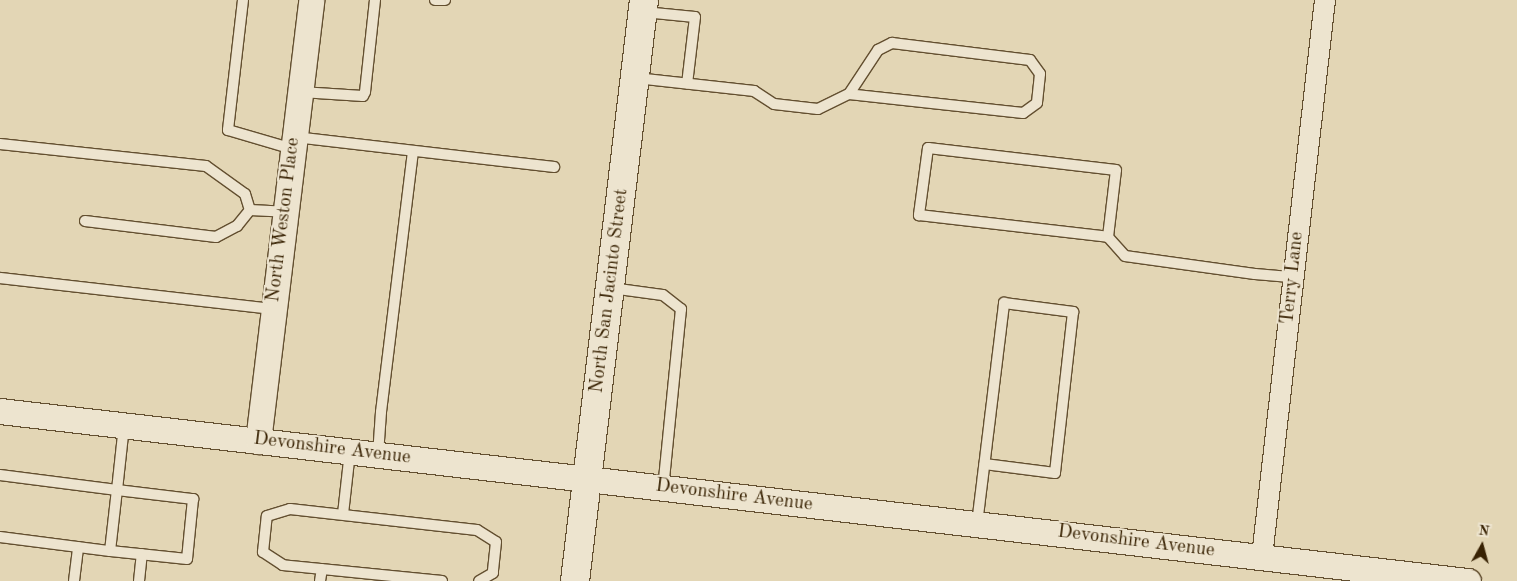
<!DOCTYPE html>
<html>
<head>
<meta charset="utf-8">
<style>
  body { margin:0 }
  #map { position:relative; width:1517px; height:581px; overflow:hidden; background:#e3d6b5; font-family:"Old Standard TT",serif }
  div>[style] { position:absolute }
  .roads { filter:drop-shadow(1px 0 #634f30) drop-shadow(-1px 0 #634f30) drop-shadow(0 1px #634f30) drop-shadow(0 -1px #634f30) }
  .service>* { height:10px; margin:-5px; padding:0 5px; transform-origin:5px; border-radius:5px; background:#ede4cf }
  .minor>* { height:20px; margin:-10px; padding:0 10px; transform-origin:10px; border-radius:10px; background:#ede4cf }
  .tertiary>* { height:25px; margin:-12.5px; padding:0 12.5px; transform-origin:12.5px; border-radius:12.5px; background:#ede4cf }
  .secondary>* { height:28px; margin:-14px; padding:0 14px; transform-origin:14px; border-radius:14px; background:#ede4cf }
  span { translate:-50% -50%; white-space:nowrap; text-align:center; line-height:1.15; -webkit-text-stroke:4px #ede4cf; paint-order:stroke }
  .street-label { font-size:19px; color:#382203 }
  .north { position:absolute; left:1457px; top:521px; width:50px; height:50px; -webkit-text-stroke:4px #ede4cf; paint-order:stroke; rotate:7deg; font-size:14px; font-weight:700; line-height:20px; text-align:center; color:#382203 }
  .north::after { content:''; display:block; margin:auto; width:18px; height:22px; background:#382203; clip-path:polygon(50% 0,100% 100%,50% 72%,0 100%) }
</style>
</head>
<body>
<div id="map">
  <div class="roads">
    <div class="service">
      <div style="left:243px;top:0;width:131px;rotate:96.6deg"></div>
      <div style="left:228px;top:130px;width:68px;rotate:16.3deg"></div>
      <div style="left:435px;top:0;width:10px"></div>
      <div style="left:644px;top:12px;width:51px;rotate:5.6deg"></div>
      <div style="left:695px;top:17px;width:67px;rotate:96.8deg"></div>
      <div style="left:636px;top:78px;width:119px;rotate:6.3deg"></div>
      <div style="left:754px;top:91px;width:24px;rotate:33deg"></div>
      <div style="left:774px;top:104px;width:44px;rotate:6.5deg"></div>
      <div style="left:818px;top:109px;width:34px;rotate:-26deg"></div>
      <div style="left:849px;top:94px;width:53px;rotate:-56.6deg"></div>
      <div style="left:878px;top:50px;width:16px;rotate:-27deg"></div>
      <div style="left:892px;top:43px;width:139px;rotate:7deg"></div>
      <div style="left:1030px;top:60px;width:17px;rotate:54deg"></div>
      <div style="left:1040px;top:74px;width:29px;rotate:96deg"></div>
      <div style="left:1037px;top:103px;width:17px;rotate:144deg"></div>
      <div style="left:1023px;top:113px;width:175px;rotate:-173.8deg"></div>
      <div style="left:301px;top:92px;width:62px;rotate:3.7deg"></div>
      <div style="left:363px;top:96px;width:4px;rotate:-63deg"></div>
      <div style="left:365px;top:92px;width:93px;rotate:-83.8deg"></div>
      <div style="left:295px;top:137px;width:261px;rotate:6.6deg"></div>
      <div style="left:0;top:144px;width:207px;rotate:6.1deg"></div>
      <div style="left:206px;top:166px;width:48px;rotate:35.7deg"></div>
      <div style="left:245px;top:194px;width:17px;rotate:73deg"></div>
      <div style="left:250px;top:210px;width:35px;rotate:3deg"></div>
      <div style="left:85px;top:221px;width:132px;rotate:7deg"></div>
      <div style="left:216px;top:237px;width:24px;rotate:-28deg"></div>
      <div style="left:237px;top:226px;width:21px;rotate:-51deg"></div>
      <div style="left:1108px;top:237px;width:67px;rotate:-83.2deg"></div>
      <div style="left:1116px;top:170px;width:189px;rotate:-173.3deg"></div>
      <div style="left:928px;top:148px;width:68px;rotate:97.7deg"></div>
      <div style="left:919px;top:215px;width:190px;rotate:6.6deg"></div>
      <div style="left:1108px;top:237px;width:25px;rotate:48deg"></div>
      <div style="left:1125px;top:256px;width:131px;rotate:7.9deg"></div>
      <div style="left:1255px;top:274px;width:38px;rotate:5deg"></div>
      <div style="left:0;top:278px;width:276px;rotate:6.5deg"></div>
      <div style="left:611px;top:288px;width:52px;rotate:7.7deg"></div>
      <div style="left:663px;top:295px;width:23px;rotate:38deg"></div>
      <div style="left:681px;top:309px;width:180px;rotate:95.7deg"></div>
      <div style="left:378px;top:455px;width:43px;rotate:-86deg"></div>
      <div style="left:381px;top:412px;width:263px;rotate:-83deg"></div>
      <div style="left:0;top:475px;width:118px;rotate:7.3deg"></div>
      <div style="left:117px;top:490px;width:77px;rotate:6.8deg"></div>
      <div style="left:193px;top:499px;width:60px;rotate:95.7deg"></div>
      <div style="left:187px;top:559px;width:77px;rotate:-174.1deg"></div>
      <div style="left:110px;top:551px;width:61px;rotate:-83.5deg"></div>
      <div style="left:117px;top:490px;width:64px;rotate:-83.8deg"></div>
      <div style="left:343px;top:514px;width:62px;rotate:-83.6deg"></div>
      <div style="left:977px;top:524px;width:223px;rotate:-83deg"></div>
      <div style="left:1004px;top:303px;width:70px;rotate:7.4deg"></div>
      <div style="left:1073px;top:312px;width:162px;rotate:96.4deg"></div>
      <div style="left:1055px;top:473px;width:71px;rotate:-172.7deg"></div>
      <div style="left:0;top:537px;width:111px;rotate:7.3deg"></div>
      <div style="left:74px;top:581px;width:34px;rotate:-83deg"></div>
      <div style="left:139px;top:581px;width:27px;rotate:-84deg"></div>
      <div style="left:320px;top:581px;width:12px;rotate:-81deg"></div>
      <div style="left:442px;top:581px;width:160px;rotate:-174.3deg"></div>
      <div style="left:283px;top:565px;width:24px;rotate:-147deg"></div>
      <div style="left:263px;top:552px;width:36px;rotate:-84deg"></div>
      <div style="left:267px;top:516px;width:24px;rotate:-17deg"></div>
      <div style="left:290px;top:509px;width:188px;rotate:6.4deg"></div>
      <div style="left:477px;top:530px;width:22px;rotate:32deg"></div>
      <div style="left:496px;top:542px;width:31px;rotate:96deg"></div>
      <div style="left:493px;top:573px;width:16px;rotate:150deg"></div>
    </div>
    <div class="minor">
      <div style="left:1262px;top:557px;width:561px;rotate:-83.55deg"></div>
    </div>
    <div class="tertiary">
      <div style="left:0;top:411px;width:1478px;rotate:6.61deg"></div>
      <div style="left:258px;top:441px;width:444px;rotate:-83.1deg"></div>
    </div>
    <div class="secondary">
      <div style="left:575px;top:581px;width:585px;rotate:-83.23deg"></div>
    </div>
  </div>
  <div class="street-label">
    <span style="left:284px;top:220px;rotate:-83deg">North Weston Place</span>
    <span style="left:1293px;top:278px;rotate:-84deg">Terry Lane</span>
    <span style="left:610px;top:291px;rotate:-83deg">North San Jacinto Street</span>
    <span style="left:332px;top:449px;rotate:7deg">Devonshire Avenue</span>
    <span style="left:734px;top:496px;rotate:7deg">Devonshire Avenue</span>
    <span style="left:1136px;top:542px;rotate:7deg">Devonshire Avenue</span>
  </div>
  <div class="north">N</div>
</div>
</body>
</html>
